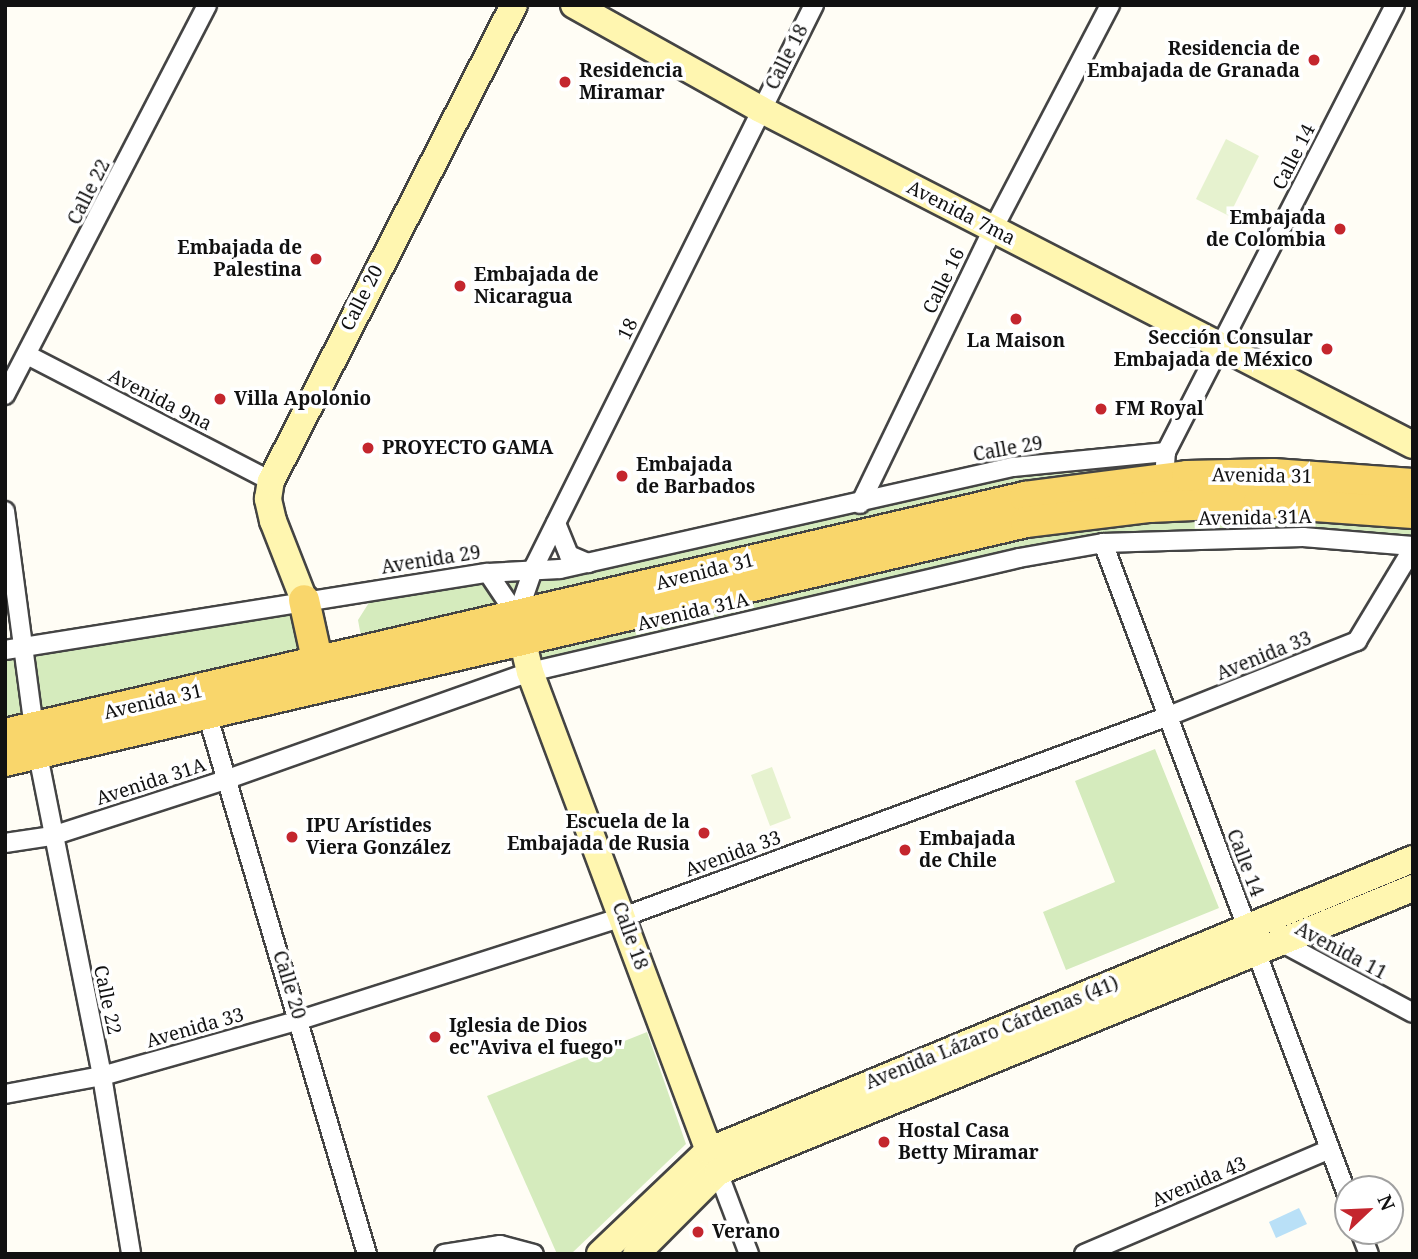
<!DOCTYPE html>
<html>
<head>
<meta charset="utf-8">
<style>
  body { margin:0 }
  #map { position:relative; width:1418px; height:1259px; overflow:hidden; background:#fffdf5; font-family:"Noto Serif",serif }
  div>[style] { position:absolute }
  .green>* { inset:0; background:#d5ebbd }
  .pitch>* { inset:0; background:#e6f2cf }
  .water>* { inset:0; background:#b9e0f7 }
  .roads { filter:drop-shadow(2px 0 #444) drop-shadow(-2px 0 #444) drop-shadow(0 2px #444) drop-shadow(0 -2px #444) }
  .street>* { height:18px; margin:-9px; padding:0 9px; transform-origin:9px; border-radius:9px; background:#fff }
  .secondary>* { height:26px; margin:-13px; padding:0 13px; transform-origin:13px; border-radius:13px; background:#fff6b0 }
  .primary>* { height:30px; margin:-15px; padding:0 15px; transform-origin:15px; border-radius:15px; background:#f9d66b }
  .dots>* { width:19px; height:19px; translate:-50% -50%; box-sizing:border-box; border:4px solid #fff; border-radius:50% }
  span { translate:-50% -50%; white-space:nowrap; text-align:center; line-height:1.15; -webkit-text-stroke:7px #fff; paint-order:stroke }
  .poi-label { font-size:19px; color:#111; font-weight:700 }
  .right { translate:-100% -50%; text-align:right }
  .left { translate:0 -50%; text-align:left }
  .street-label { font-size:19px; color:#111 }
  .frame { position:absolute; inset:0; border:7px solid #111; pointer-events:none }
  .north { position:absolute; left:1334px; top:1175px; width:70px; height:70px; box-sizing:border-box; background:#fff; border:2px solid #a0a0a0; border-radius:50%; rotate:67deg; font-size:19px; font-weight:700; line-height:28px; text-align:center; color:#111 }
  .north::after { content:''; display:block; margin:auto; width:24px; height:32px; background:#c4262e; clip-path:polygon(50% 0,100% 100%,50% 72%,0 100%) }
</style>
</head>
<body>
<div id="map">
  <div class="green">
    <div style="clip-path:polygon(1166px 452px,1164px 479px,364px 653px,358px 620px,377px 590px,534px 567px,1013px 467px)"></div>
    <div style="clip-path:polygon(1257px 514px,1413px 525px,1413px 538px,1259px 529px,1102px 539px,533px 664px,530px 647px,1024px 534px,1148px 519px)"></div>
    <div style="clip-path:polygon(304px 600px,315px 650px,5px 734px,5px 650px)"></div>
    <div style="clip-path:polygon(1155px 749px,1219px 908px,1066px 970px,1043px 912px,1115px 882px,1075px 781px)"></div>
    <div style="clip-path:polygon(647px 1032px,686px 1144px,571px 1254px,557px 1254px,487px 1096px)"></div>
  </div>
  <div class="pitch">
    <div style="clip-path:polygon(1226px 139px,1259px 156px,1229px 216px,1196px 199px)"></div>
    <div style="clip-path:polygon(772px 767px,791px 818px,770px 826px,751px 775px)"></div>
  </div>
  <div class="water">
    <div style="clip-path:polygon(1299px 1208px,1307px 1224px,1276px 1238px,1269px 1222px)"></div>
  </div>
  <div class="roads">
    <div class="street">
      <div style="left:29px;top:356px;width:272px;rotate:27.3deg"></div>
      <div style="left:5px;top:395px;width:439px;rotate:-62.6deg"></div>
      <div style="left:1165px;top:465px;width:13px;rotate:-86deg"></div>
      <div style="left:1166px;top:452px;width:502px;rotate:-62.87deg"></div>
      <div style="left:860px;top:504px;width:305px;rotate:-64.2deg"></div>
      <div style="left:993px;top:229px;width:253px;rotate:-62.4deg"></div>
      <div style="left:5px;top:511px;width:219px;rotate:82.4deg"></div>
      <div style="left:556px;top:523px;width:35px;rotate:68deg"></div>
      <div style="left:569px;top:555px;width:21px;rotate:23deg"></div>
      <div style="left:1103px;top:543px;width:698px;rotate:69.46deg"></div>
      <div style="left:488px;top:573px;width:52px;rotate:56deg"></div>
      <div style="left:517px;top:616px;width:52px;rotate:-70.9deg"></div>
      <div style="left:534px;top:567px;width:628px;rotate:-63.52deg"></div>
      <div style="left:5px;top:650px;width:489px;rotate:-9.1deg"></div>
      <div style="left:488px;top:573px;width:72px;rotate:-3.2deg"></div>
      <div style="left:560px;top:569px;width:464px;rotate:-12.7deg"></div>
      <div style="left:1013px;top:467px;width:154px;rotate:-5.6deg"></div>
      <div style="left:208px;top:717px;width:560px;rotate:73.51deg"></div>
      <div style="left:38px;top:755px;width:327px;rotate:78.7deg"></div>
      <div style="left:102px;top:1076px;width:180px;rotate:80.7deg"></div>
      <div style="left:5px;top:843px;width:48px;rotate:-8.5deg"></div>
      <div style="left:52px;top:836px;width:182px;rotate:-17.9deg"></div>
      <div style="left:225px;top:780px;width:324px;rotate:-19.5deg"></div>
      <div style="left:530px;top:672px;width:502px;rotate:-13.12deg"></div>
      <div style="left:1019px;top:558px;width:85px;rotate:-10.1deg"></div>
      <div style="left:1103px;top:543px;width:97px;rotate:-1.8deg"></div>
      <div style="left:1200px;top:540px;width:103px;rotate:-1.7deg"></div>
      <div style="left:1303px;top:537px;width:110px;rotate:4.7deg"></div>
      <div style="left:1277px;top:940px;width:154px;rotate:28.2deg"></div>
      <div style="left:5px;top:1094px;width:99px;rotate:-10.5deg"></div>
      <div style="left:102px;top:1076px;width:206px;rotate:-15.8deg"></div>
      <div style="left:300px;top:1020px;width:339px;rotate:-17.7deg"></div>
      <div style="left:623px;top:917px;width:579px;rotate:-20.22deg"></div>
      <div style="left:1166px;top:717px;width:206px;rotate:-21.7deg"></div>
      <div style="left:1357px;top:641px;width:109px;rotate:-58.9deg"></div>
      <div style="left:718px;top:1172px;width:88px;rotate:69.3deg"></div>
      <div style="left:1360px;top:1231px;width:25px;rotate:69deg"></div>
      <div style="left:444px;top:1254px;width:57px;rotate:-9.1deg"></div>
      <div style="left:500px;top:1245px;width:35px;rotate:15deg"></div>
      <div style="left:1084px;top:1254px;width:267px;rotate:-23.1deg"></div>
    </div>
    <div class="secondary">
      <div style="left:574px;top:5px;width:213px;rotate:29.2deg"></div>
      <div style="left:760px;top:109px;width:734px;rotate:27.23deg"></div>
      <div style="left:304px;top:600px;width:85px;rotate:-111.4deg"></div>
      <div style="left:273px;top:521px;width:23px;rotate:-103deg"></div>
      <div style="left:268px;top:499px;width:18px;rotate:-81deg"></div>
      <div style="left:271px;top:481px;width:534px;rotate:-62.96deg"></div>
      <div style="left:518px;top:622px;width:51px;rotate:76.5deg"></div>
      <div style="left:530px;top:672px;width:525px;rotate:69.5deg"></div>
      <div style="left:600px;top:1254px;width:149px;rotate:-43.6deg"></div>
      <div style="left:708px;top:1151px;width:763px;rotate:-22.5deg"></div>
      <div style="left:636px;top:1254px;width:116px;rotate:-45deg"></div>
      <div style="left:718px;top:1172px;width:751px;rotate:-22.23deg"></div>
    </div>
    <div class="primary">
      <div style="left:303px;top:681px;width:19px;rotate:-58deg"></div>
      <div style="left:313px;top:665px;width:15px;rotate:-82deg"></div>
      <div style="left:315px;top:650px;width:51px;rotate:-102.4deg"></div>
      <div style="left:5px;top:734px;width:1047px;rotate:-13.08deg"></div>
      <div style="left:1025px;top:497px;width:163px;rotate:-7.4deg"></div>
      <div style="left:1187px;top:476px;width:86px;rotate:-1.3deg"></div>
      <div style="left:1273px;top:474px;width:140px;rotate:4.1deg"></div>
      <div style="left:5px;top:761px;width:1049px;rotate:-13.17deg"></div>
      <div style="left:1026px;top:522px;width:125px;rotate:-6.9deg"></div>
      <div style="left:1150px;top:507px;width:109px;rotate:-2.6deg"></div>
      <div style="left:1259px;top:502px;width:154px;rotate:4.1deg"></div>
    </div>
  </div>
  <div class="dots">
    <div style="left:1314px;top:60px;background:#c4262e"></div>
    <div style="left:565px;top:82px;background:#c4262e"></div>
    <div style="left:1340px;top:229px;background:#c4262e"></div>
    <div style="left:316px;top:259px;background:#c4262e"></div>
    <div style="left:460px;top:286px;background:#c4262e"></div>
    <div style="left:1016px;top:319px;background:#c4262e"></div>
    <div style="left:1327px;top:349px;background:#c4262e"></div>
    <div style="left:220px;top:399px;background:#c4262e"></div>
    <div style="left:1101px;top:409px;background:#c4262e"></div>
    <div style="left:368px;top:448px;background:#c4262e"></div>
    <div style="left:622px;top:476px;background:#c4262e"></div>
    <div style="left:704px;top:833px;background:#c4262e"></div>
    <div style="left:292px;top:837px;background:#c4262e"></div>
    <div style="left:905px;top:850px;background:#c4262e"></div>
    <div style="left:435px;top:1037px;background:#c4262e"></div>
    <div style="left:884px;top:1142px;background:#c4262e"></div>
    <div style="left:698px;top:1232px;background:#c4262e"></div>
  </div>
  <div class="poi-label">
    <span class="right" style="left:1300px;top:60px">Residencia de<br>Embajada de Granada</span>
    <span class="left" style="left:579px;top:82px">Residencia<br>Miramar</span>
    <span class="right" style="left:1326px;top:229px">Embajada<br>de Colombia</span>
    <span class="right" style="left:302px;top:259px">Embajada de<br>Palestina</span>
    <span class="left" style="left:474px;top:286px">Embajada de<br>Nicaragua</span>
    <span class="right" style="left:1313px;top:349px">Sección Consular<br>Embajada de México</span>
    <span style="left:1016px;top:341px">La Maison</span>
    <span class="left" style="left:234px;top:399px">Villa Apolonio</span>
    <span class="left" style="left:1115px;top:409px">FM Royal</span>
    <span class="left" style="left:382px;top:448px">PROYECTO GAMA</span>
    <span class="left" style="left:636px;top:476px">Embajada<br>de Barbados</span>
    <span class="right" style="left:690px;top:833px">Escuela de la<br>Embajada de Rusia</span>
    <span class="left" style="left:306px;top:837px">IPU Arístides<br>Viera González</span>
    <span class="left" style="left:919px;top:850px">Embajada<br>de Chile</span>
    <span class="left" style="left:449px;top:1037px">Iglesia de Dios<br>ec"Aviva el fuego"</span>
    <span class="left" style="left:898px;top:1142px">Hostal Casa<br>Betty Miramar</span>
    <span class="left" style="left:712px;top:1232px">Verano</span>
  </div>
  <div class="street-label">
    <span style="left:787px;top:57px;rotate:-63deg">Calle 18</span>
    <span style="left:1294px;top:157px;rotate:-63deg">Calle 14</span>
    <span style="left:89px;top:192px;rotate:-63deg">Calle 22</span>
    <span style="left:961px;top:213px;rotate:27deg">Avenida 7ma</span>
    <span style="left:944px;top:281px;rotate:-64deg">Calle 16</span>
    <span style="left:362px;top:298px;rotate:-63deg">Calle 20</span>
    <span style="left:628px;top:329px;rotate:-64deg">18</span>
    <span style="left:160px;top:400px;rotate:27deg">Avenida 9na</span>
    <span style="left:1008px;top:449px;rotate:-10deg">Calle 29</span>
    <span style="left:1262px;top:476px;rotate:1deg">Avenida 31</span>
    <span style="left:1255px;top:518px;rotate:-1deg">Avenida 31A</span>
    <span style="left:431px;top:560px;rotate:-9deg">Avenida 29</span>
    <span style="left:705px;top:572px;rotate:-14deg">Avenida 31</span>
    <span style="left:693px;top:612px;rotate:-13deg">Avenida 31A</span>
    <span style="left:1264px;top:656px;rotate:-22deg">Avenida 33</span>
    <span style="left:153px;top:702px;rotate:-13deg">Avenida 31</span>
    <span style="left:151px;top:782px;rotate:-18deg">Avenida 31A</span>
    <span style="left:733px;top:854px;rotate:-20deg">Avenida 33</span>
    <span style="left:1245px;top:863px;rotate:69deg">Calle 14</span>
    <span style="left:630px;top:936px;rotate:70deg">Calle 18</span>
    <span style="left:1341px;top:951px;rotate:28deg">Avenida 11</span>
    <span style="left:289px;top:985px;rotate:73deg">Calle 20</span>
    <span style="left:107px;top:1000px;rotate:78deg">Calle 22</span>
    <span style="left:195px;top:1028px;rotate:-16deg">Avenida 33</span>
    <span style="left:992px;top:1033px;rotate:-22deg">Avenida Lázaro Cárdenas (41)</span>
    <span style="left:1199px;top:1182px;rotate:-23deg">Avenida 43</span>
  </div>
  <div class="frame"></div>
  <div class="north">N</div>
</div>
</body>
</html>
